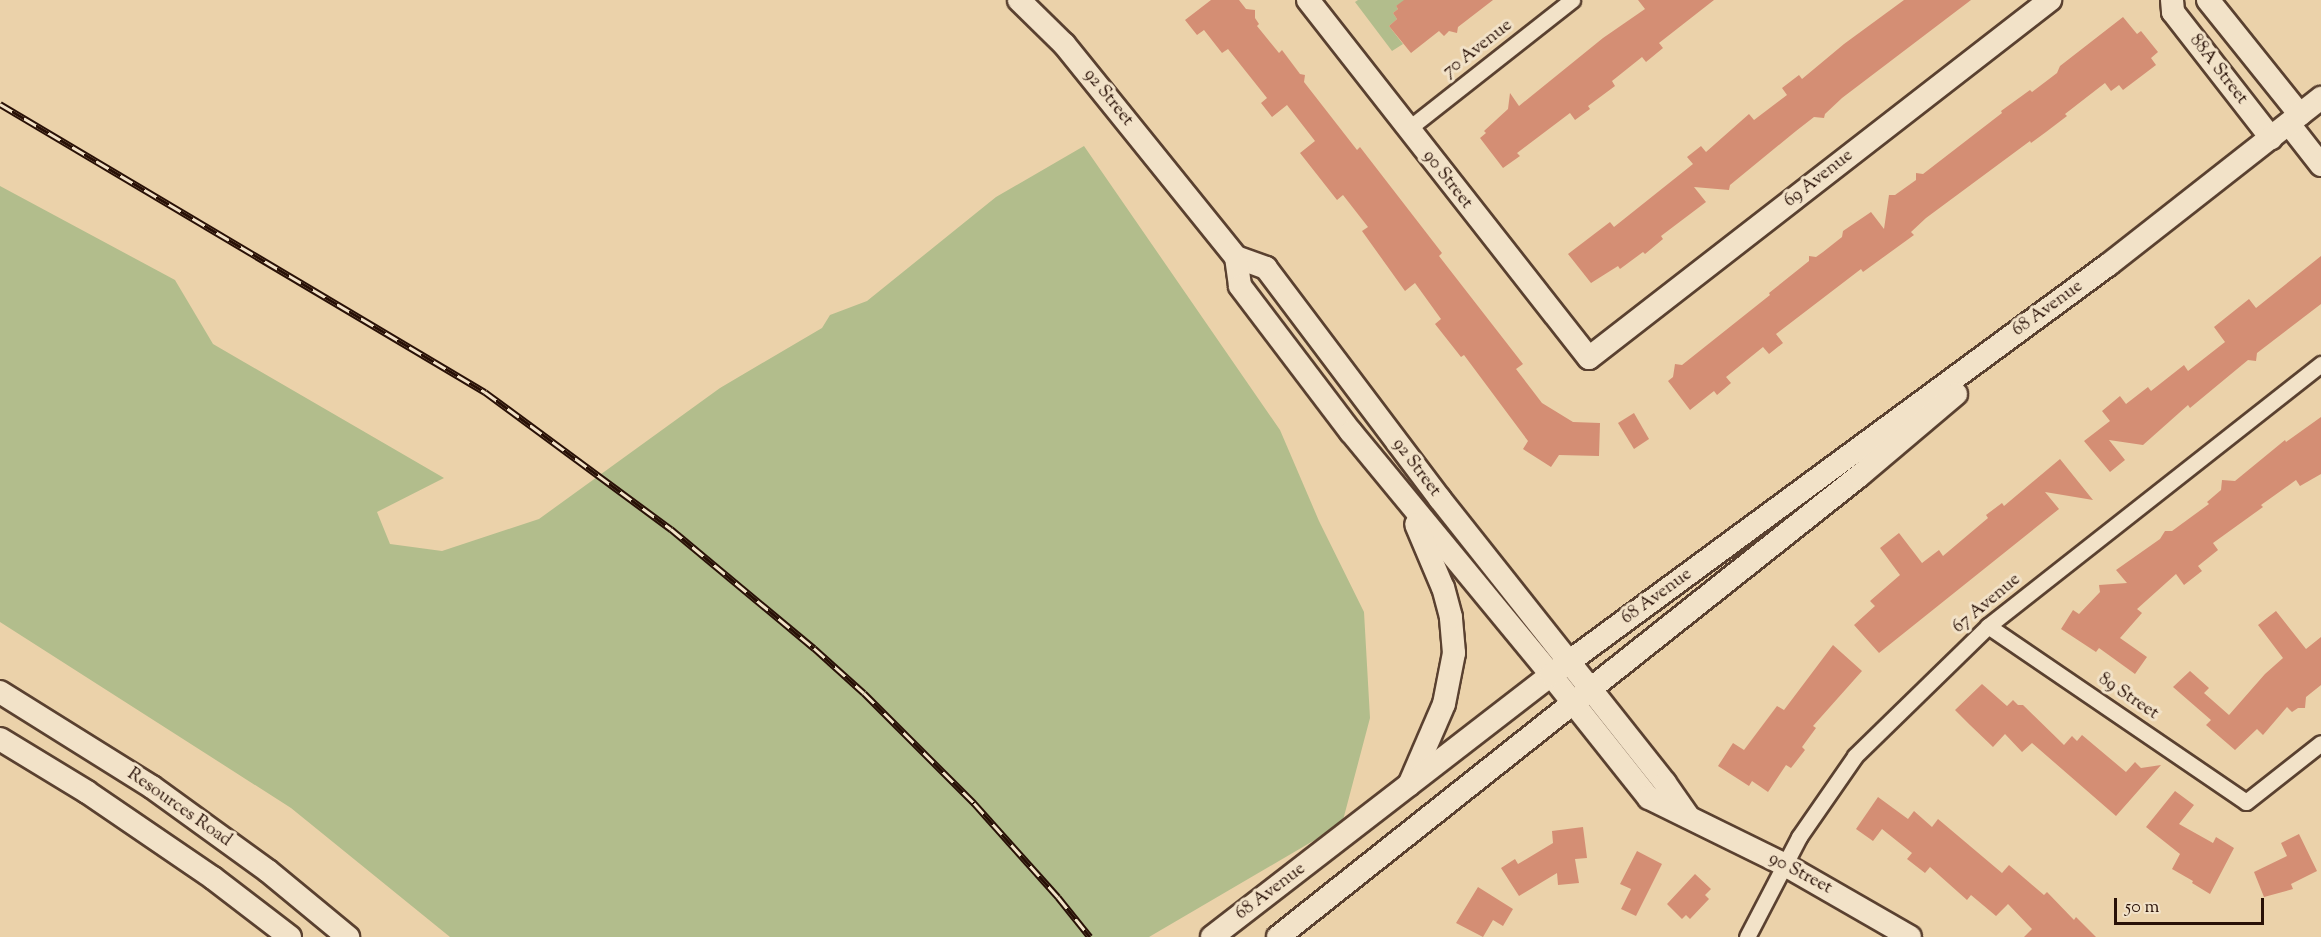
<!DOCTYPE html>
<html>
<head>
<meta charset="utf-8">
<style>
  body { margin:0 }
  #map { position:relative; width:2321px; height:937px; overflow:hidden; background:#ebd2aa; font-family:"Sorts Mill Goudy",serif }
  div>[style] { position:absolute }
  .green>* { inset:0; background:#b2bd8c }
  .building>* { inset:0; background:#d48e74 }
  .roads { filter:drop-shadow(2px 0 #5a4130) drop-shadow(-2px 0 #5a4130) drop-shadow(0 2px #5a4130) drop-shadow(0 -2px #5a4130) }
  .street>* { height:15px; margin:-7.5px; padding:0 7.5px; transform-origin:7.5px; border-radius:7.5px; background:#f2e2c8 }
  .secondary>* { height:22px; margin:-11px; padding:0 11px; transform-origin:11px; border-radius:11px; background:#f2e2c8 }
  .rail>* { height:7px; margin-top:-3.5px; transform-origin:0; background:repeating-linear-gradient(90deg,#f2e2c8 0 14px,#291107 0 28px); box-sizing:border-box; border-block:2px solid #291107 }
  span { translate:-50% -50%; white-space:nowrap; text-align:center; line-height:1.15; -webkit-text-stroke:6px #f2e2c8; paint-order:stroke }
  .street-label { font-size:18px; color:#291107 }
  .scale { position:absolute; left:2114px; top:898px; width:150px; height:27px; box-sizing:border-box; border:3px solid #291107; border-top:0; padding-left:8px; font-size:18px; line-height:21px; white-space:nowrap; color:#291107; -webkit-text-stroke:4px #f2e2c8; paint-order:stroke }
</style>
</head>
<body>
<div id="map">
  <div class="green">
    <div style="clip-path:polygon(1358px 0,1415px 0,1396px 6px,1398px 9px,1393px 13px,1397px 19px,1389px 26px,1403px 44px,1392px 51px,1355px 2px)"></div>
    <div style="clip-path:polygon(1084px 146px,1280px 430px,1319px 521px,1364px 612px,1370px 718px,1342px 824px,1149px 937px,450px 937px,291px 808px,0 622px,0 186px,175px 280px,213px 344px,444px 478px,377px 512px,390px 544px,442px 551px,539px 519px,720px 388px,822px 328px,830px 315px,867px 301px,996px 197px)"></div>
  </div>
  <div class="building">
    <div style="clip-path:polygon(1211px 0,1239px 0,1246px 9px,1255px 10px,1255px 18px,1259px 24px,1257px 26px,1279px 53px,1282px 50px,1300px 74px,1305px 75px,1304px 82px,1357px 150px,1360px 147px,1442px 253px,1439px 256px,1523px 364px,1516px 369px,1542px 403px,1573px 422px,1600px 423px,1599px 456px,1559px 455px,1551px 467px,1523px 449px,1528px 441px,1464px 355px,1461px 357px,1435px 324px,1441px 319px,1415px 283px,1405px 291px,1362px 231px,1368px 227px,1343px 195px,1337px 200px,1300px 153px,1315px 141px,1287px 105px,1272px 117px,1261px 103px,1267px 98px,1228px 49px,1222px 53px,1204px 30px,1197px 35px,1185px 20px)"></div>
    <div style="clip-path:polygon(1404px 0,1493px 0,1458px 27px,1457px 33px,1449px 31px,1444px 36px,1439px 31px,1411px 53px,1389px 26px,1397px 19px,1393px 13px,1398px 9px,1396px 6px)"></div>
    <div style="clip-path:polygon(1638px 0,1714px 0,1659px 43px,1663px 48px,1646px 62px,1642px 57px,1612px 81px,1615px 86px,1588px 106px,1590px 109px,1575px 120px,1570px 113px,1517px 153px,1520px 156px,1503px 168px,1480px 138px,1486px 133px,1484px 131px,1508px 109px,1510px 93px,1519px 106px,1603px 38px,1645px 9px)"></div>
    <div style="clip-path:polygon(1904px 0,1971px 0,1842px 98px,1825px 114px,1824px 118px,1814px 117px,1796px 131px,1730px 185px,1729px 190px,1694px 187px,1706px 202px,1661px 236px,1663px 239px,1645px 254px,1643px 252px,1620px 269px,1618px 266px,1591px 283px,1568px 254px,1610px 222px,1614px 227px,1693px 164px,1687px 157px,1701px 146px,1706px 152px,1749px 114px,1754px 120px,1787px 95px,1782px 88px,1799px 75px,1802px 79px,1844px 44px)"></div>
    <div style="clip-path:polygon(2123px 17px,2137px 34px,2141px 31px,2158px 52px,2151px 58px,2156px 65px,2123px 90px,2119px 85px,2111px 91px,2105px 83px,2065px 114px,2067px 116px,2046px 132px,2031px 143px,2030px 141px,1926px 218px,1911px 232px,1914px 235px,1863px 272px,1861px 269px,1776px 334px,1783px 343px,1769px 354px,1763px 347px,1726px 377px,1731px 383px,1717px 395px,1714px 391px,1690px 410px,1668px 381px,1673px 377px,1675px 364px,1682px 365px,1770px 295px,1769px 293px,1809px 261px,1809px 256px,1816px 257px,1823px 252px,1842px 237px,1843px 231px,1871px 212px,1884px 229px,1889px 195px,1895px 195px,1916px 180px,1916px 173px,1923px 174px,2002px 113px,2001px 111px,2030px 90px,2032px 92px,2057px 73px,2060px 66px)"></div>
    <div style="clip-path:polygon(2321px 256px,2321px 304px,2257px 353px,2256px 361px,2248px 360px,2190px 408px,2188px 405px,2143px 445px,2109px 440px,2125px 460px,2110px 472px,2084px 441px,2110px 421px,2102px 411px,2120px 396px,2126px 404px,2148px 387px,2151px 391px,2184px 365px,2188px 371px,2225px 342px,2214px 327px,2249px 299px,2256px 308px)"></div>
    <div style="clip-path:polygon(1634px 413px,1649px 439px,1634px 449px,1618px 423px)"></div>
    <div style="clip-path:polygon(2321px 417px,2321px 474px,2300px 486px,2296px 480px,2261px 505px,2263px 507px,2213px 543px,2218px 550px,2198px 566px,2202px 571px,2184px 585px,2176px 574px,2137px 609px,2142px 613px,2120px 638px,2147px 657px,2135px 674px,2099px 648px,2096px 652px,2061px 629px,2073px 610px,2079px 614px,2100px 592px,2099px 585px,2127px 583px,2116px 570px,2160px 539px,2165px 531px,2172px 531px,2209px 504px,2207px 502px,2221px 490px,2222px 480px,2235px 481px,2285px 440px,2286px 442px)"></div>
    <div style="clip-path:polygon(2060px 459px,2093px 500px,2045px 492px,2059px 509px,1879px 653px,1854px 625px,1875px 606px,1870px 601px,1900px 575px,1880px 548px,1899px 533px,1922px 563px,1939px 550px,1943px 556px,1988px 518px,1986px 515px,2002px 503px,2004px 506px)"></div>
    <div style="clip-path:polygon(2276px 611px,2306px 649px,2321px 637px,2321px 685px,2306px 697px,2305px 708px,2298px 708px,2292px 712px,2287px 707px,2263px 735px,2257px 729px,2235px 750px,2206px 725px,2211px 720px,2173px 687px,2190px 671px,2209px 688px,2204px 693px,2229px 715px,2265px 674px,2283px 658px,2258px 625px)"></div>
    <div style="clip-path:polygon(1833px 645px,1862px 671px,1813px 726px,1816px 728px,1802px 747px,1805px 750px,1791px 768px,1786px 765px,1768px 792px,1752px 781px,1749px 786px,1718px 766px,1733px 743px,1744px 750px,1777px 706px,1784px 710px)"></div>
    <div style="clip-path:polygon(1982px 684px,2007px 706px,2013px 700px,2018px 705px,2023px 705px,2064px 745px,2072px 736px,2077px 741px,2082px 735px,2126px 772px,2135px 762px,2141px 768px,2161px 765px,2116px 816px,2032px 743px,2022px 752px,2005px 734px,1993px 747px,1970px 725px,1955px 710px)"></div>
    <div style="clip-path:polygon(2175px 791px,2194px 805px,2179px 824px,2213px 843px,2216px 837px,2234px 848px,2210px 894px,2192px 883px,2193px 881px,2172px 869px,2180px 854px,2146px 827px)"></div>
    <div style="clip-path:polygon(1878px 797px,1908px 819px,1914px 811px,1932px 827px,1938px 819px,2002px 873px,2009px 865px,2044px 895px,2047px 892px,2074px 920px,2076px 917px,2096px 937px,2024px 937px,2032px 929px,2008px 904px,1996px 916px,1971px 895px,1967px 900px,1930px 867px,1925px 873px,1907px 859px,1912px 853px,1882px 829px,1873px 841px,1856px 829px)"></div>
    <div style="clip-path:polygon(1583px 827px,1587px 858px,1575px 859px,1579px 883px,1558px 885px,1557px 873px,1519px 896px,1501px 868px,1515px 859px,1518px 864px,1553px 843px,1552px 831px)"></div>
    <div style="clip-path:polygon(2299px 834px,2317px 871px,2291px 884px,2293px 889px,2264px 897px,2254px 872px,2287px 856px,2281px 843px)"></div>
    <div style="clip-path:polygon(1637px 851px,1662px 864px,1636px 916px,1621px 909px,1631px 889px,1620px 884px)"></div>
    <div style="clip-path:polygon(1695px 874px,1711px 889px,1705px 895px,1709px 899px,1690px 919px,1686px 915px,1682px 919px,1667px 904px)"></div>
    <div style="clip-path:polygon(1478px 887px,1513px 909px,1503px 926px,1493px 920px,1483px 937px,1456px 923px)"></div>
  </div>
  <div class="roads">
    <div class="street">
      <div style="left:1408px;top:129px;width:209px;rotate:-38.2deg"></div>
      <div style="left:1988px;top:626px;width:312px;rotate:34.3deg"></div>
      <div style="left:2246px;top:802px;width:95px;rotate:-38.2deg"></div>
      <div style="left:1747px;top:937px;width:113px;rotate:-62.5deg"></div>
      <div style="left:1799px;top:837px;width:98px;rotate:-55.3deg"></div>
      <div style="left:1855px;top:756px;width:186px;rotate:-44.3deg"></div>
      <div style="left:1988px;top:626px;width:424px;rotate:-38.2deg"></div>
    </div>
    <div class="secondary">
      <div style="left:1019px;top:0;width:63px;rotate:44.4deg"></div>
      <div style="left:1064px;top:44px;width:274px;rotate:51.1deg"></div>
      <div style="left:1236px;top:257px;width:32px;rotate:20deg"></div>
      <div style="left:1266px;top:268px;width:289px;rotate:53deg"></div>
      <div style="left:1440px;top:499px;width:362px;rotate:51.6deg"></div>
      <div style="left:1665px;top:783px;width:40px;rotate:55.1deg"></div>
      <div style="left:1308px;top:0;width:455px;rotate:51.9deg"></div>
      <div style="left:1589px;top:358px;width:584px;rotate:-37.83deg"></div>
      <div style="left:2172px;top:0;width:12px;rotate:85deg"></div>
      <div style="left:2173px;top:12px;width:160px;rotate:52.1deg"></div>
      <div style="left:2208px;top:0;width:147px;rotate:51.3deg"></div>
      <div style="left:2289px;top:124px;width:52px;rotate:52deg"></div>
      <div style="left:1236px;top:257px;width:29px;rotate:82deg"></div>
      <div style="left:1240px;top:286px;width:183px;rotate:52.8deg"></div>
      <div style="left:1351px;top:432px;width:315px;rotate:50.5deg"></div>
      <div style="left:1551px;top:675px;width:157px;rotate:51.5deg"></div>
      <div style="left:1649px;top:798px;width:152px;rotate:26.2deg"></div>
      <div style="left:1785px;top:865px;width:144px;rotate:29.9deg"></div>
      <div style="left:0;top:692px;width:179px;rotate:32deg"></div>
      <div style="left:152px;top:787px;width:143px;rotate:35.9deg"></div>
      <div style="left:268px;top:871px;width:104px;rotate:39.5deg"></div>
      <div style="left:0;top:739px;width:102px;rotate:31.3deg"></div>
      <div style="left:87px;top:792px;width:153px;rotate:34.3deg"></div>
      <div style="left:213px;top:878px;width:97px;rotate:37.5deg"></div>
      <div style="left:1409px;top:785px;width:88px;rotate:-66.6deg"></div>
      <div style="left:1444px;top:704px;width:52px;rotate:-78.9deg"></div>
      <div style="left:1454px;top:653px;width:36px;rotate:-95deg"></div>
      <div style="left:1451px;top:617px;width:30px;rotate:-105deg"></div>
      <div style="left:1443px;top:588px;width:69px;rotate:-112.9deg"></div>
      <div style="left:1212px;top:937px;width:428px;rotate:-37.7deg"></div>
      <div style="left:1551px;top:675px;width:692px;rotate:-36.36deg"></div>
      <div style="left:2108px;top:265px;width:271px;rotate:-38.1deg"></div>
      <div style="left:1278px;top:937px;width:742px;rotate:-38.43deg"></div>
      <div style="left:1859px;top:476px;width:127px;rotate:-40.2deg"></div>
    </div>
  </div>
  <div class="rail">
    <div style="left:0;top:104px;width:564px;rotate:30.7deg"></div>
    <div style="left:485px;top:392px;width:231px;rotate:36.4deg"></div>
    <div style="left:671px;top:529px;width:186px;rotate:39.8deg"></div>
    <div style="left:814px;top:648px;width:67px;rotate:42deg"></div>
    <div style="left:864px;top:693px;width:156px;rotate:45deg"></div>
    <div style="left:974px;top:803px;width:126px;rotate:48.2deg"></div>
    <div style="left:1058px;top:897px;width:51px;rotate:51.3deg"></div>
  </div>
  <div class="street-label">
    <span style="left:1478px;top:49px;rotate:-38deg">70 Avenue</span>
    <span style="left:2218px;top:70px;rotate:52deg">88A Street</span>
    <span style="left:1108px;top:98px;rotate:51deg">92 Street</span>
    <span style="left:1819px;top:179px;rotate:-38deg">69 Avenue</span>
    <span style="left:1447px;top:180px;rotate:52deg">90 Street</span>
    <span style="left:2048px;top:309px;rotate:-36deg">68 Avenue</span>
    <span style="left:1416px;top:468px;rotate:53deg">92 Street</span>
    <span style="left:1657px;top:597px;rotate:-36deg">68 Avenue</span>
    <span style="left:1987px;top:604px;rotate:-40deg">67 Avenue</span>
    <span style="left:2128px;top:697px;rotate:34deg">89 Street</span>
    <span style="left:179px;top:808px;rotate:35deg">Resources Road</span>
    <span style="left:1800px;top:874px;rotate:28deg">90 Street</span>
    <span style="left:1271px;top:892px;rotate:-37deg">68 Avenue</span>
  </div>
  <div class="scale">50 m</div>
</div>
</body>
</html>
